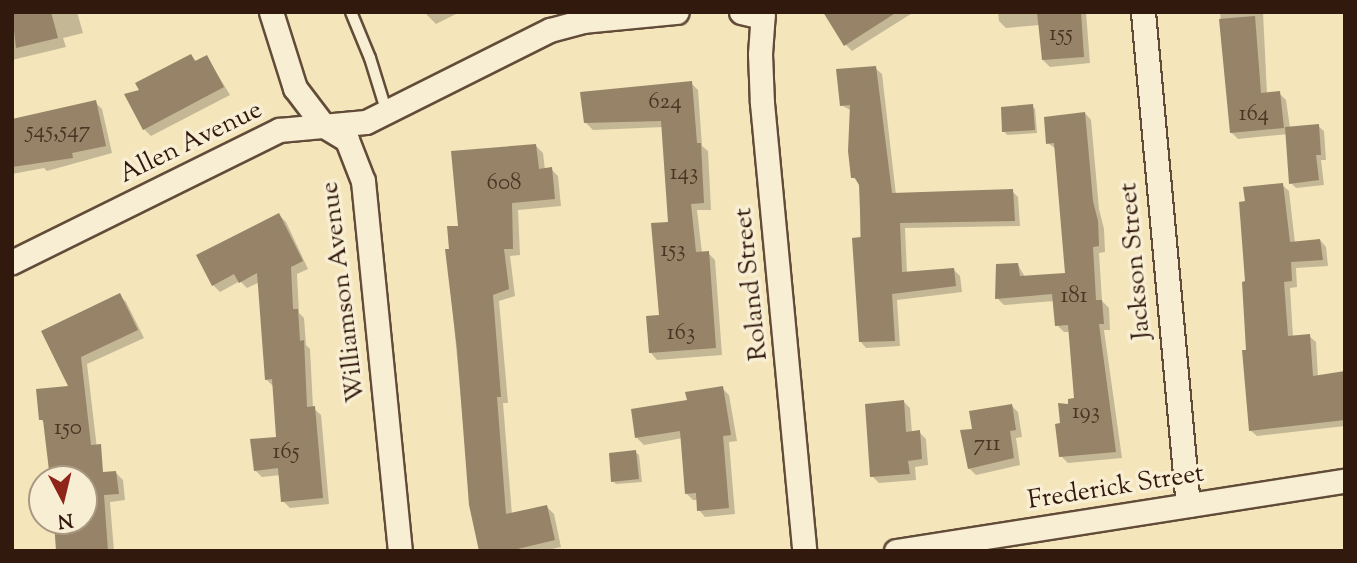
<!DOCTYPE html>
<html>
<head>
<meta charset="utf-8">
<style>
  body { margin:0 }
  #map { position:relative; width:1357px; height:563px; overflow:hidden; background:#f4e5bb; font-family:"Sorts Mill Goudy",serif }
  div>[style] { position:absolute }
  .shadow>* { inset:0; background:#0003 }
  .building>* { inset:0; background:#978368 }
  .roads { filter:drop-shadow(2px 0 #624c39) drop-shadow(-2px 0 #624c39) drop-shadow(0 2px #624c39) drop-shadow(0 -2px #624c39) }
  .lane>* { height:10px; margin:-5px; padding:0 5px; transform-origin:5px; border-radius:5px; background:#f8eed3 }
  .street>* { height:23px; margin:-11.5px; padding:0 11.5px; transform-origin:11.5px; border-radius:11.5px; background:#f8eed3 }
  span { translate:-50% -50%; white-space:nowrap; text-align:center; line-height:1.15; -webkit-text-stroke:7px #f8eed3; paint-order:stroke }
  .number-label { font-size:23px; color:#4b3424 }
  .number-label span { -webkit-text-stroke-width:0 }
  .street-label { font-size:26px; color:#32190e }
  .frame { position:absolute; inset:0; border:14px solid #32190e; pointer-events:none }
  .north { position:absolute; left:28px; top:465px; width:70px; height:70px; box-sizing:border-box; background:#f8eed3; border:2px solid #a99984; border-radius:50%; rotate:173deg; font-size:19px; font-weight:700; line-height:28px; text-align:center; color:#32190e }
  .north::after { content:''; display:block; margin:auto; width:24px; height:32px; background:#8f2418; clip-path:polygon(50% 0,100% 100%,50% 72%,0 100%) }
</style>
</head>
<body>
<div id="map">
  <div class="shadow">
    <div style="clip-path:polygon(12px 12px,77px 12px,83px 33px,63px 38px,66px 47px,12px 60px)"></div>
    <div style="clip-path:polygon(424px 12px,460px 12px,436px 24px)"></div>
    <div style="clip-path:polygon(830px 12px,914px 12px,852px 51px,845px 44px)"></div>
    <div style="clip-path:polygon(998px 12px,1086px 12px,1090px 63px,1050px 67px,1043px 60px,1040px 25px,1006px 28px,999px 21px)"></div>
    <div style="clip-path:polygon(1220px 12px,1263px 12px,1267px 94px,1279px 93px,1286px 100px,1290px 128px,1318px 126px,1324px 131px,1326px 160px,1321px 160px,1324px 185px,1296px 188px,1291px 183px,1288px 134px,1238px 139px,1231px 132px)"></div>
    <div style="clip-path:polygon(191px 56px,197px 62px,207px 57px,230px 95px,151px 136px,144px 129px,141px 91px)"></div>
    <div style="clip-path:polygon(875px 68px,882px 74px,896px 195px,1012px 191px,1018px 197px,1020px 226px,905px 228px,907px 273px,954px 270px,960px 276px,962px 292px,897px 300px,900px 346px,866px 348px,860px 341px,860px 184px,853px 177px,852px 111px,841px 105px)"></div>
    <div style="clip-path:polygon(691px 83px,698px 90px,702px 146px,708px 151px,711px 210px,697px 210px,702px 253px,708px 253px,715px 260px,722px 355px,657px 360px,651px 353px,661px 317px,670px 224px,664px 127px,593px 130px,586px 123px)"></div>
    <div style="clip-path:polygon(95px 102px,102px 109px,112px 153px,47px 171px,44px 168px,12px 174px,12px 121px)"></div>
    <div style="clip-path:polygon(1032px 106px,1035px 109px,1037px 133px,1007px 135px,1004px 131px)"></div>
    <div style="clip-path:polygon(1085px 113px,1091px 120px,1099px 209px,1104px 229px,1105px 252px,1099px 253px,1102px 301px,1109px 308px,1110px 330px,1104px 330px,1122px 458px,1068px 463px,1061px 456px,1062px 425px,1075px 399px,1070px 332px,1064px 332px,1057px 325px,1054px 301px,1004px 305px,997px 298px,1018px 265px,1025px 277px,1067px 274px,1056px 149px,1048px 143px)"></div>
    <div style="clip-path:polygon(536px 146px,543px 153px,545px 170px,551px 169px,558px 176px,561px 206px,518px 210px,520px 255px,510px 256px,515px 296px,499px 301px,508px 403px,503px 403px,512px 515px,547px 507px,554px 514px,561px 547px,543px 551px,481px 551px,471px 505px,447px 251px,450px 251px,460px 227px)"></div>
    <div style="clip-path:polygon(1282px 185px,1289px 191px,1295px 243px,1320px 240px,1326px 247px,1328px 266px,1296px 268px,1297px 287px,1290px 288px,1293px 337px,1309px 336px,1316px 342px,1318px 377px,1345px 373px,1345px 426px,1257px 436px,1250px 430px,1247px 283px)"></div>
    <div style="clip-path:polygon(279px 215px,286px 222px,308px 269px,297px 274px,299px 313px,304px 318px,306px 345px,310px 349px,313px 408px,321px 415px,329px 504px,290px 508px,283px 501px,281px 475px,262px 477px,255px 470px,278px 439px,273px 386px,266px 379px,260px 282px,247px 288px,240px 281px,220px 292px,213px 285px)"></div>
    <div style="clip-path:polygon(120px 296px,126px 302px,144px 338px,87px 364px,100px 474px,116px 473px,123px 480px,125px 500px,110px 502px,114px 551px,58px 551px,56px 521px,84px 521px,84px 479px,48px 479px,52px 478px,45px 424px,41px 419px,70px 387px,43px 332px)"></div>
    <div style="clip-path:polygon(722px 388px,729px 395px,737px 441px,729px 442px,735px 514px,705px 517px,699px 510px,698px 500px,693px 500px,687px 494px,683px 438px,644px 445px,637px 438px,689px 402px)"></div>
    <div style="clip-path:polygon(903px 401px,910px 408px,912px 433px,919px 432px,926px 439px,928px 465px,915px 467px,916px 480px,879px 483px,872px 476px)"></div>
    <div style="clip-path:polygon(1011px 405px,1018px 412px,1022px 437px,1016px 438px,1020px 465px,976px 475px,969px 468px,974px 431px)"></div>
    <div style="clip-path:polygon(635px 452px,639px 455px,642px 482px,616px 484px,613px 481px)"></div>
  </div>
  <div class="building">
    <div style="clip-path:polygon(12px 12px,51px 12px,58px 38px,16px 48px)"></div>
    <div style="clip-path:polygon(823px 12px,897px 12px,844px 46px)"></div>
    <div style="clip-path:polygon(1037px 12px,1081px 12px,1084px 57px,1042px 60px)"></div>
    <div style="clip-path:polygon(1255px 16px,1261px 93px,1280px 91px,1284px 128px,1230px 133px,1219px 19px)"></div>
    <div style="clip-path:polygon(191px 54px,195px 61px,207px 55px,224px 87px,143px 130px,124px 94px,139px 90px,135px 83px)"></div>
    <div style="clip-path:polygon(876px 66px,892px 193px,1013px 189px,1015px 221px,900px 223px,902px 272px,954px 268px,956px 286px,892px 294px,895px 341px,859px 342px,852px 238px,861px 237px,859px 185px,855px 178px,851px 178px,848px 151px,850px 105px,840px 106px,836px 69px)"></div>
    <div style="clip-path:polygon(692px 81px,697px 143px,701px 143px,704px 203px,691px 204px,696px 252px,709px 251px,716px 348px,649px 353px,646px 316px,659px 315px,651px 223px,668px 222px,661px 121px,584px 123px,580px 92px)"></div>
    <div style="clip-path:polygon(96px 100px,106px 146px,72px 153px,73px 158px,12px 167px,12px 119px)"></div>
    <div style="clip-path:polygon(1033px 104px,1035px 130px,1002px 132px,1001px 107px)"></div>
    <div style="clip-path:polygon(1085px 112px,1093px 201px,1098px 221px,1099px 246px,1093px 247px,1096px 300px,1102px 300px,1104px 324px,1099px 324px,1116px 452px,1059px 457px,1055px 424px,1060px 423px,1058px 403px,1068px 404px,1068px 399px,1074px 398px,1068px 325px,1055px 326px,1052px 294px,995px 299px,996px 264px,1018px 263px,1020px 276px,1065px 273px,1054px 143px,1046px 144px,1044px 117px)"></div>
    <div style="clip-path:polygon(1319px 124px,1321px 155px,1316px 155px,1319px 180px,1289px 184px,1285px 127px)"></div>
    <div style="clip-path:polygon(536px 144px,539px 169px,552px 167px,555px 199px,512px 203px,513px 249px,504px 249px,509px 289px,493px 295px,501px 397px,497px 397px,506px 514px,547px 505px,555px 540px,509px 551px,479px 551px,469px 505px,457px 349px,445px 249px,449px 249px,447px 226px,458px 226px,451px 151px)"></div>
    <div style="clip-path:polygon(1283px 183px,1290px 242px,1320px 239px,1323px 260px,1291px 262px,1292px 281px,1284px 282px,1288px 336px,1310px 334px,1313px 376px,1345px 371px,1345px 420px,1249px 431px,1242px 350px,1246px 350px,1242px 282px,1245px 281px,1239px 202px,1245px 201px,1243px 187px)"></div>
    <div style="clip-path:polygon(279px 213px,303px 261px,291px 267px,293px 309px,298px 309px,300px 341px,304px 340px,307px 407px,315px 406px,323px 498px,281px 502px,278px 468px,254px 471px,250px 439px,276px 437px,272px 379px,265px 380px,257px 273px,239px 283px,234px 274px,212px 286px,196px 255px)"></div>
    <div style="clip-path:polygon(120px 293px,138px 330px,81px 357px,91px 445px,101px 444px,103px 472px,116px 471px,119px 494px,104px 495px,108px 551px,56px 551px,54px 521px,84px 521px,84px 479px,50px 479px,43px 420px,39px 420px,36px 389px,68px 386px,41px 331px)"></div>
    <div style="clip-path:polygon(723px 386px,731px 435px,723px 436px,729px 508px,697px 511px,696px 493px,685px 494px,680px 431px,635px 438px,631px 409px,687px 400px,685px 392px)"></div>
    <div style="clip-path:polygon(904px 400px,906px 432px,920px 430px,922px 459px,908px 461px,910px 474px,870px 477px,865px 404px)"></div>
    <div style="clip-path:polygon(1012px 404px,1016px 430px,1010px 431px,1014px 458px,968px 469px,960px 430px,972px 429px,969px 411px)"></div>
    <div style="clip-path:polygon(636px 450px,639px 479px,611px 482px,609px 453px)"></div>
  </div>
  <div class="roads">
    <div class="lane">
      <div style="left:351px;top:12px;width:50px;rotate:67.6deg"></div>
      <div style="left:370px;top:58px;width:58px;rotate:72.8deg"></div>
    </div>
    <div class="street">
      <div style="left:271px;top:12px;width:80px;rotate:72.5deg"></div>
      <div style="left:295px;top:88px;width:48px;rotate:52.7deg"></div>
      <div style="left:324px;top:126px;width:27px;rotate:31deg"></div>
      <div style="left:347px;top:140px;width:44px;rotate:68.7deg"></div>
      <div style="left:363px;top:181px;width:372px;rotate:84.3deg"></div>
      <div style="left:741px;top:12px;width:22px;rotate:13deg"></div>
      <div style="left:763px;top:12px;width:42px;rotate:94.1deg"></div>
      <div style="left:760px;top:54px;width:49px;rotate:87.7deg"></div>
      <div style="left:762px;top:103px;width:450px;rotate:84.6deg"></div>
      <div style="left:1143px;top:12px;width:495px;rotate:84.8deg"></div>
      <div style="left:12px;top:262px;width:298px;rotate:-26.3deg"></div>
      <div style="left:279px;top:130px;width:87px;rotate:-5.3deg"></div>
      <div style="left:366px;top:122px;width:206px;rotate:-26.6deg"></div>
      <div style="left:550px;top:30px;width:34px;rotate:-15deg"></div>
      <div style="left:583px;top:21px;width:94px;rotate:-5.5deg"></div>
      <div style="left:896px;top:551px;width:454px;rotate:-8.9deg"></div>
    </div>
  </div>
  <div class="number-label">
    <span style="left:1061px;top:35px">155</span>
    <span style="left:665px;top:103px">624</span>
    <span style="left:1254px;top:115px">164</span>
    <span style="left:58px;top:132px">545,547</span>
    <span style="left:684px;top:174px">143</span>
    <span style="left:504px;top:184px">608</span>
    <span style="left:673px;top:251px">153</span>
    <span style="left:1074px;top:297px">181</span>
    <span style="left:681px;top:334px">163</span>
    <span style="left:1086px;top:413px">193</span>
    <span style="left:68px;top:429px">150</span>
    <span style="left:987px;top:445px">711</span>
    <span style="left:286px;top:453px">165</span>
  </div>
  <div class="street-label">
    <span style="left:191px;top:143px;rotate:-26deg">Allen Avenue</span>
    <span style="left:1136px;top:261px;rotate:-95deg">Jackson Street</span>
    <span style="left:752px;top:284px;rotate:-96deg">Roland Street</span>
    <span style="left:344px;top:292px;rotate:-97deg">Williamson Avenue</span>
    <span style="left:1116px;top:488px;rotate:-9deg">Frederick Street</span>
  </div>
  <div class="frame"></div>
  <div class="north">N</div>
</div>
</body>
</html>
